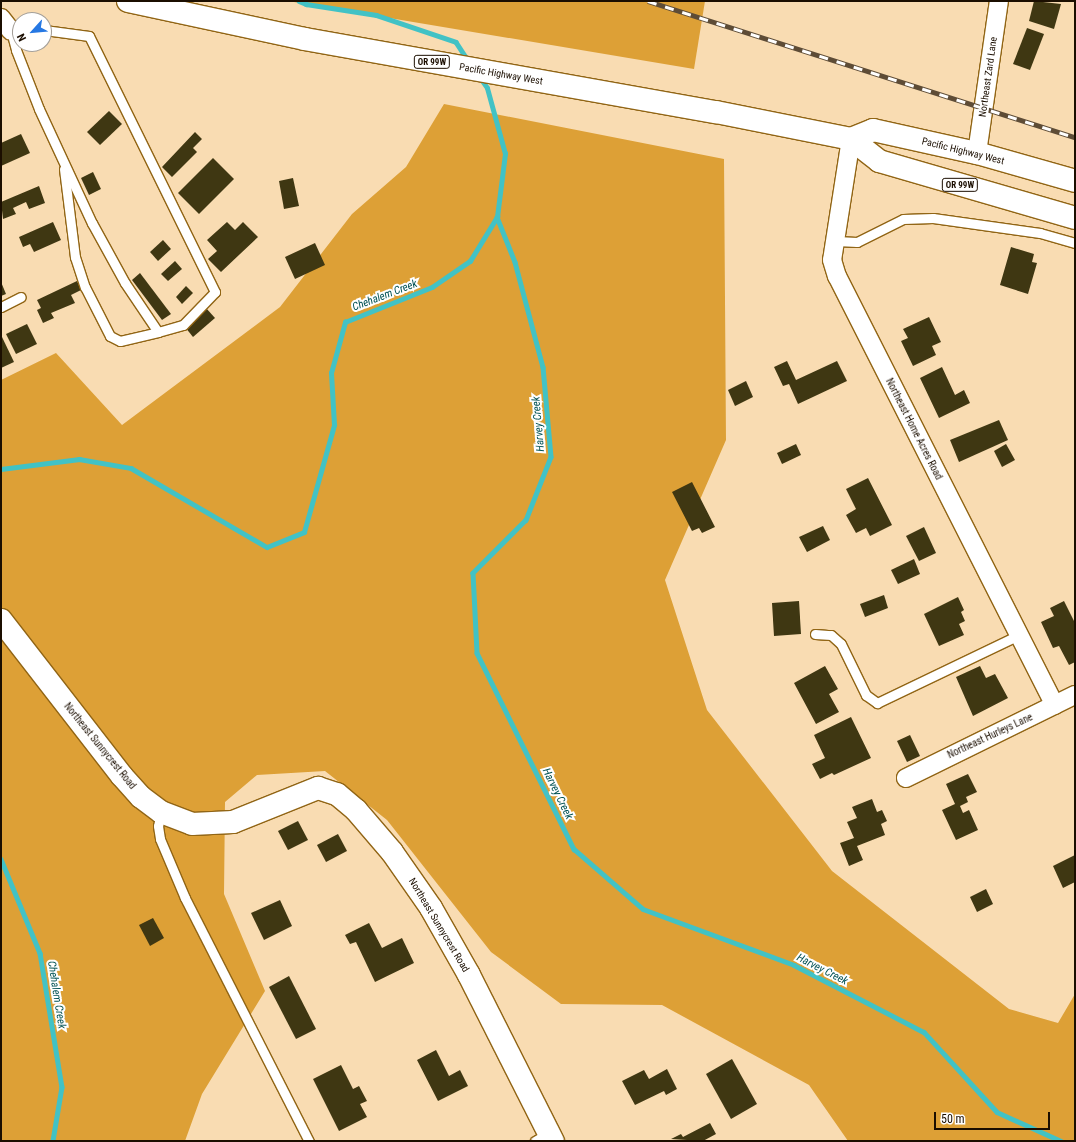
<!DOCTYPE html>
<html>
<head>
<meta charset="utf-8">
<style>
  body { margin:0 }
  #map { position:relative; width:1076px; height:1142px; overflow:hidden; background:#f9dcb2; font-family:"Roboto Condensed",sans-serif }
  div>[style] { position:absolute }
  .forest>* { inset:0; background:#dda036 }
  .stream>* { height:4.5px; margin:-2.25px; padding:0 2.25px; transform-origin:2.25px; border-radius:2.25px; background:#42c2c5 }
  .building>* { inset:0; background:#3f3712 }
  .roads { filter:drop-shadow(1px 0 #916515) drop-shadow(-1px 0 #916515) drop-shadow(0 1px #916515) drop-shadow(0 -1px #916515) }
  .lane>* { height:9px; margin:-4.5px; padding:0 4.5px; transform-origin:4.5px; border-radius:4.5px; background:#fff }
  .street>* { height:18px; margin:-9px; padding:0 9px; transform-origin:9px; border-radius:9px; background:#fff }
  .secondary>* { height:22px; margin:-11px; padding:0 11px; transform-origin:11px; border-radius:11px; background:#fff }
  .primary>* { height:22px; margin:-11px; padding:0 11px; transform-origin:11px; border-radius:11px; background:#fff }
  .rail>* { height:4.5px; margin-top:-2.25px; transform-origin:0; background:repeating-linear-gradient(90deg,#fff 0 9px,#5e4c36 0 18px); box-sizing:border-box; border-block:1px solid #5e4c36 }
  span { translate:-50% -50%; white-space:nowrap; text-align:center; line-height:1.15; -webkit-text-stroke:4px #fff; paint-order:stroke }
  .shield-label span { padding:1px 3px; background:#fff; border:1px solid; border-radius:3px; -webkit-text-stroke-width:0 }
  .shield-label { font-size:9px; color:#1b0e00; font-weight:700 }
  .street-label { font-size:10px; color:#1b0e00 }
  .water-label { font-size:11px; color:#015153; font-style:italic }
  .frame { position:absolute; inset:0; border:2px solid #1b0e00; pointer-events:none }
  .north { position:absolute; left:12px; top:12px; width:40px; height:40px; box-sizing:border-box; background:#fff; border:1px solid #a49f99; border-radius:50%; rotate:243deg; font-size:11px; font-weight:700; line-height:16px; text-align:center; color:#1b0e00 }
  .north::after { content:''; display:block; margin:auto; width:14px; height:18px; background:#2678e3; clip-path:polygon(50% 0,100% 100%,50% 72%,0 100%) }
  .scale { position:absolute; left:934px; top:1112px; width:116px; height:18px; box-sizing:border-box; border:2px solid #1b0e00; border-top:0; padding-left:5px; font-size:12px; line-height:14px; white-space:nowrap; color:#1b0e00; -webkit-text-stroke:3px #fff; paint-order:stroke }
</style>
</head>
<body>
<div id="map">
  <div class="forest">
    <div style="clip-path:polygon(288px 1px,705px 1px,694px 69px)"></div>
    <div style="clip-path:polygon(444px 104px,724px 159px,726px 440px,665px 580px,707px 710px,832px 871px,1009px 1009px,1058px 1023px,1075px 994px,1075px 1141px,848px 1141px,809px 1085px,662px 1005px,561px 1004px,491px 952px,387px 820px,325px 771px,257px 775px,225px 802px,224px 894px,265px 991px,202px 1094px,185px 1141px,1px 1141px,1px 380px,56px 353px,122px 425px,280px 307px,352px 214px,406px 167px)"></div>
  </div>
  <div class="stream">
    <div style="left:299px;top:1px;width:8px;rotate:23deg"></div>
    <div style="left:306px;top:4px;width:71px;rotate:8.9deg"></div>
    <div style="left:376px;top:15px;width:84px;rotate:18.6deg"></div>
    <div style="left:456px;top:42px;width:24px;rotate:57deg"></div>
    <div style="left:497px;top:217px;width:48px;rotate:68.2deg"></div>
    <div style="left:515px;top:262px;width:109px;rotate:75.1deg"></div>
    <div style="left:543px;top:367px;width:90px;rotate:84.9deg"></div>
    <div style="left:551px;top:457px;width:68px;rotate:111.6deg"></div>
    <div style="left:526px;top:520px;width:75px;rotate:135deg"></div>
    <div style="left:473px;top:573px;width:80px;rotate:87.1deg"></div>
    <div style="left:477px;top:653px;width:219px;rotate:63.7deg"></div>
    <div style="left:574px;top:849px;width:91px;rotate:41deg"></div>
    <div style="left:643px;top:909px;width:161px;rotate:20.3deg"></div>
    <div style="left:794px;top:965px;width:146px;rotate:27.3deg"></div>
    <div style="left:924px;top:1032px;width:108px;rotate:47.6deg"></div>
    <div style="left:997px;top:1112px;width:70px;rotate:24.4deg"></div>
    <div style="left:1px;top:469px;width:79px;rotate:-7.3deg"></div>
    <div style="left:79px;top:459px;width:53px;rotate:9.8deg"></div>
    <div style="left:131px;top:468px;width:157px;rotate:30.2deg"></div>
    <div style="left:267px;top:547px;width:40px;rotate:-22deg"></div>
    <div style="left:304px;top:532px;width:111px;rotate:-74.3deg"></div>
    <div style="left:334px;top:425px;width:52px;rotate:-93.3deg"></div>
    <div style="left:331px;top:373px;width:53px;rotate:-74.6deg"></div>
    <div style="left:345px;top:322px;width:94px;rotate:-21.9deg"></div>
    <div style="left:432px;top:287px;width:46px;rotate:-34.4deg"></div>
    <div style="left:470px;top:261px;width:52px;rotate:-58.5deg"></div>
    <div style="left:497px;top:217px;width:64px;rotate:-82.8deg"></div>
    <div style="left:505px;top:154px;width:68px;rotate:-105.3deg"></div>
    <div style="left:487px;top:88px;width:12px;rotate:-125deg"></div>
    <div style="left:1px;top:859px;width:102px;rotate:67.5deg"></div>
    <div style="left:40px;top:953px;width:136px;rotate:80.7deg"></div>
    <div style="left:62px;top:1087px;width:55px;rotate:99.5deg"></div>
  </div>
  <div class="building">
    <div style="clip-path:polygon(1034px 1px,1061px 4px,1054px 29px,1029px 21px)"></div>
    <div style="clip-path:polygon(1027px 28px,1044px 34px,1030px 70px,1013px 64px)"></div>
    <div style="clip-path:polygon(109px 111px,122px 124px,100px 145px,87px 132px)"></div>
    <div style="clip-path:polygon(195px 132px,202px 139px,193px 148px,197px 152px,172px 177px,162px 167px)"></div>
    <div style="clip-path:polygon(21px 134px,30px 153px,1px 166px,1px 143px)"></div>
    <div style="clip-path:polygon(213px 158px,234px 179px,199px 214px,178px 193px)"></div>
    <div style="clip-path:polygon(93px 172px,101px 189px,89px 195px,81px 178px)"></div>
    <div style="clip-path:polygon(293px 178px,299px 206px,284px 209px,279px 181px)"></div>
    <div style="clip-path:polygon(39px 186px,45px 203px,29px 209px,26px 202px,13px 208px,16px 214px,3px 219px,1px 202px)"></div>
    <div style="clip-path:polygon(53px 222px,61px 240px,34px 252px,30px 244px,23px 247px,19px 237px)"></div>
    <div style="clip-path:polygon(227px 222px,235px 230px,243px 222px,258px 237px,221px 272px,208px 259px,217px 251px,207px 240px)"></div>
    <div style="clip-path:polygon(163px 240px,171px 249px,158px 261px,150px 252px)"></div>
    <div style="clip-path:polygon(315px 243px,325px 265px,295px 279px,285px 257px)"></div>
    <div style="clip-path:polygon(1011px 247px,1034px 254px,1032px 262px,1037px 263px,1028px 294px,1000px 285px)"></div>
    <div style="clip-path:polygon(175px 261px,182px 269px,168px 281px,161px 274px)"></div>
    <div style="clip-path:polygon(140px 273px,171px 314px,162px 320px,132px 280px)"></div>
    <div style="clip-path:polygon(77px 281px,81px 290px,71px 295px,75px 303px,51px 313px,54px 318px,43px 323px,37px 310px,41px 308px,37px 300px)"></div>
    <div style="clip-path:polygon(1px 282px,6px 294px,1px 296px)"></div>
    <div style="clip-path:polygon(186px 286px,193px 293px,182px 304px,176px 297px)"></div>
    <div style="clip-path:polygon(206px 308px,215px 318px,193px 337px,185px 327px)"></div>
    <div style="clip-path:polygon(929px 317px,941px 342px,932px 346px,936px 355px,913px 366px,901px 341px,908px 338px,903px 329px)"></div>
    <div style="clip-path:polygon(27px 324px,37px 344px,16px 354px,6px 334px)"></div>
    <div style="clip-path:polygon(2px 337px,14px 362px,1px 368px,1px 338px)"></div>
    <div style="clip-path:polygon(787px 361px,796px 380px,837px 361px,847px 381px,798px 404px,789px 384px,783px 386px,774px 367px)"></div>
    <div style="clip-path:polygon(942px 367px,955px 395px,964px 390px,970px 403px,939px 418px,920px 378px)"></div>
    <div style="clip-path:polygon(746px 381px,753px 397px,735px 406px,728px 390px)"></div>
    <div style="clip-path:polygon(999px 420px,1008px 440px,959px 462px,950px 440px)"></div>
    <div style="clip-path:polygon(796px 444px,801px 455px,782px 464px,777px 453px)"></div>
    <div style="clip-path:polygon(1006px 444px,1015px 460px,1002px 467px,994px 451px)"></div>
    <div style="clip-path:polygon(868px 478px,892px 525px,870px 536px,866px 528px,856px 533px,846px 515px,856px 509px,846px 489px)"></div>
    <div style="clip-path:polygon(692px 482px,715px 527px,702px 533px,699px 528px,692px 531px,672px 492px)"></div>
    <div style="clip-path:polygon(823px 526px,830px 540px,807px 552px,799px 537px)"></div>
    <div style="clip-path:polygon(924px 527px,936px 553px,919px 561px,906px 536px)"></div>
    <div style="clip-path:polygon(914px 559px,920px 574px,898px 584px,891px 570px)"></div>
    <div style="clip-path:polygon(884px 595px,888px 608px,865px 617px,860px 604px)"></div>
    <div style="clip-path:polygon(958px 597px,964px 610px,961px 612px,965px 621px,959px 624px,964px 635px,939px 646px,924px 614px)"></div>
    <div style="clip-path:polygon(799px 601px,801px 634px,774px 636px,772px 603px)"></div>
    <div style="clip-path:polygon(1064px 601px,1075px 623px,1075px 662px,1069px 665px,1059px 646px,1053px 648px,1041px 622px,1054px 616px,1050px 608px)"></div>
    <div style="clip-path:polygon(825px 666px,838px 689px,829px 694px,839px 712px,816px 724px,794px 683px)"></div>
    <div style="clip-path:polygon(980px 666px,986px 678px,995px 674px,1008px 698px,973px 716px,956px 677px)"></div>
    <div style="clip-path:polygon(851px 717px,871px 758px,834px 775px,832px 773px,820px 779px,812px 764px,825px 758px,814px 735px)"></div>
    <div style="clip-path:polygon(910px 735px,920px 756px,907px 762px,897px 741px)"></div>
    <div style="clip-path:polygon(968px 774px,977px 792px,966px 797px,968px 802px,960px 806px,963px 813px,969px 810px,978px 830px,956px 840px,942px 810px,955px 804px,946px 784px)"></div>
    <div style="clip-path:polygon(872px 799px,877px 812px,882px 810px,887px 821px,881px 824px,885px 835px,857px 846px,863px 860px,849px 866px,840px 843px,854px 838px,847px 822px,857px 818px,852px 807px)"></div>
    <div style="clip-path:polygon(298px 821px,308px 840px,288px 850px,278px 831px)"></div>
    <div style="clip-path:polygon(338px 834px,347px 851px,326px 862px,317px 845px)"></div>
    <div style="clip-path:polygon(1075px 855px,1075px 882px,1063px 888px,1053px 866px)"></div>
    <div style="clip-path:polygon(986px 889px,993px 904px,977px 912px,970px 897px)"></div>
    <div style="clip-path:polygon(280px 900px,292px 926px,264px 940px,251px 913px)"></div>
    <div style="clip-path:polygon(153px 918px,164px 938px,150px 946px,139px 925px)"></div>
    <div style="clip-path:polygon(369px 923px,382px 948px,402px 938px,414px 963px,375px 982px,356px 942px,350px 944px,345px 935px)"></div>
    <div style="clip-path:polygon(289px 976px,316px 1029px,296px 1039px,269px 987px)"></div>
    <div style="clip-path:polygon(436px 1050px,449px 1076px,460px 1070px,468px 1086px,438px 1101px,417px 1060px)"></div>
    <div style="clip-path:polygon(732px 1059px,757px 1104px,731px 1119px,706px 1074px)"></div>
    <div style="clip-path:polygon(341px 1065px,353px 1089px,359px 1086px,367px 1101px,360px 1104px,367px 1117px,339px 1131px,313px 1079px)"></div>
    <div style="clip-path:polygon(667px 1069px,677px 1089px,666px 1095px,664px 1091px,635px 1105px,622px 1081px,644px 1070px,649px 1079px)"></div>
    <div style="clip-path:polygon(710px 1123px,716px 1134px,703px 1141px,671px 1139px,681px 1134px,683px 1137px)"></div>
  </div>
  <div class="roads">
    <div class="lane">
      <div style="left:20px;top:30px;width:9px;rotate:174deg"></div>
      <div style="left:11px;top:31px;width:20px;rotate:75deg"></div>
      <div style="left:16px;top:50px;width:63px;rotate:68.7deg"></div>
      <div style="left:39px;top:109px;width:126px;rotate:65.1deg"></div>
      <div style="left:92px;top:223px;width:68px;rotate:61.2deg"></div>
      <div style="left:125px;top:283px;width:59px;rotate:56deg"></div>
      <div style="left:158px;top:332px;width:26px;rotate:-16deg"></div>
      <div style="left:183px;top:325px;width:46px;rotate:-45.9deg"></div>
      <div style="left:215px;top:292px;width:285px;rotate:-116.2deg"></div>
      <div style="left:89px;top:36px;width:45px;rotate:-172.4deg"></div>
      <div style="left:64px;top:169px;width:89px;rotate:82.9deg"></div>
      <div style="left:75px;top:257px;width:32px;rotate:72deg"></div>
      <div style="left:85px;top:287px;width:55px;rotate:63deg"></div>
      <div style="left:110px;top:336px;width:11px;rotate:27deg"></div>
      <div style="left:120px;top:341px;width:39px;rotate:-13deg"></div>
      <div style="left:836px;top:241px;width:21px;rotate:3deg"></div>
      <div style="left:857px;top:242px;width:51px;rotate:-26.6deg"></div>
      <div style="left:903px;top:219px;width:30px;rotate:-2deg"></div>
      <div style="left:933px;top:218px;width:108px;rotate:8deg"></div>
      <div style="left:1040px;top:233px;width:36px;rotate:16deg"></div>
      <div style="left:1px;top:307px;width:22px;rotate:-27deg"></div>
      <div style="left:815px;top:634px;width:16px;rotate:4deg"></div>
      <div style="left:831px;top:635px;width:13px;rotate:42deg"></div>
      <div style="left:841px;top:644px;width:57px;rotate:63.9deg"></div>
      <div style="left:866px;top:695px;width:14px;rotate:36deg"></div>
      <div style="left:877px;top:703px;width:157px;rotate:-25.6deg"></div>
      <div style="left:161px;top:812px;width:14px;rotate:102deg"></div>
      <div style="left:158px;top:826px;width:13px;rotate:81deg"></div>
      <div style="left:160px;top:839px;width:64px;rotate:67deg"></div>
      <div style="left:185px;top:898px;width:273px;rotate:63deg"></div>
      <div style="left:535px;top:1141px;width:16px;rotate:-30deg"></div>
    </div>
    <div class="street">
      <div style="left:1px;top:18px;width:16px;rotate:52deg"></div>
      <div style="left:851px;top:139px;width:122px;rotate:98.9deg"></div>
      <div style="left:832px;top:260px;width:17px;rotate:73deg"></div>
      <div style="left:837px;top:276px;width:481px;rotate:63.1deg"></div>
      <div style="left:977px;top:153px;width:154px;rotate:-81.8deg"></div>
      <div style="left:906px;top:778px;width:188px;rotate:-26.2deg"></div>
    </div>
    <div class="secondary">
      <div style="left:1px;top:620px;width:197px;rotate:52.2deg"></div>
      <div style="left:122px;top:776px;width:28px;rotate:48deg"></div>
      <div style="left:141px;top:797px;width:25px;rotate:37deg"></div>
      <div style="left:161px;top:812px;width:33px;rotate:21deg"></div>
      <div style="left:192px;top:824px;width:41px;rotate:-2.8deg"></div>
      <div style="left:233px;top:822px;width:92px;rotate:-21.8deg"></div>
      <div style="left:318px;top:788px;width:20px;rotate:18deg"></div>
      <div style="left:337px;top:794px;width:25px;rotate:40deg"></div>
      <div style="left:356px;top:810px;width:55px;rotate:49.4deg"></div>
      <div style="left:392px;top:852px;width:68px;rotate:55.1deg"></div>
      <div style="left:431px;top:908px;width:77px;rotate:60.4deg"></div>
      <div style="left:469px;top:975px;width:186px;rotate:63.2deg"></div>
    </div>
    <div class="primary">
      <div style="left:128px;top:1px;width:181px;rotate:12.1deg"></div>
      <div style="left:305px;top:39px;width:417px;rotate:10.1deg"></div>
      <div style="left:716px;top:112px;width:138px;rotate:11.3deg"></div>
      <div style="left:851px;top:139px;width:36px;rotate:38deg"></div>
      <div style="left:879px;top:161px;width:204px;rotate:16.2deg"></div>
      <div style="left:851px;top:139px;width:24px;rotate:-22deg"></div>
      <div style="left:873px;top:130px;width:107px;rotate:12.5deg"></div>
      <div style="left:977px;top:153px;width:102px;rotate:15.9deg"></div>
    </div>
  </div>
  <div class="rail">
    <div style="left:648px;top:1px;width:448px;rotate:17.7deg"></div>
  </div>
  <div class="shield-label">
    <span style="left:432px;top:62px">OR 99W</span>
    <span style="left:960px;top:185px">OR 99W</span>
  </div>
  <div class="street-label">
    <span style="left:501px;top:74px;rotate:10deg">Pacific Highway West</span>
    <span style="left:988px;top:77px;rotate:-82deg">Northeast Zard Lane</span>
    <span style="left:963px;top:151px;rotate:14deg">Pacific Highway West</span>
    <span style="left:914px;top:429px;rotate:63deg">Northeast Home Acres Road</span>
    <span style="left:990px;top:736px;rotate:-25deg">Northeast Hurleys Lane</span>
    <span style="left:100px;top:746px;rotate:51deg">Northeast Sunnycrest Road</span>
    <span style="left:439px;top:925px;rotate:59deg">Northeast Sunnycrest Road</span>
  </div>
  <div class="water-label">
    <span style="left:385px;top:296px;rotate:-21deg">Chehalem Creek</span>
    <span style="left:539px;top:424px;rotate:-95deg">Harvey Creek</span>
    <span style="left:557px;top:794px;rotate:64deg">Harvey Creek</span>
    <span style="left:822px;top:970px;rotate:27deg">Harvey Creek</span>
    <span style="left:56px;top:995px;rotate:81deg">Chehalem Creek</span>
  </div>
  <div class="frame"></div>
  <div class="north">N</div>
  <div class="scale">50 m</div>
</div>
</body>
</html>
